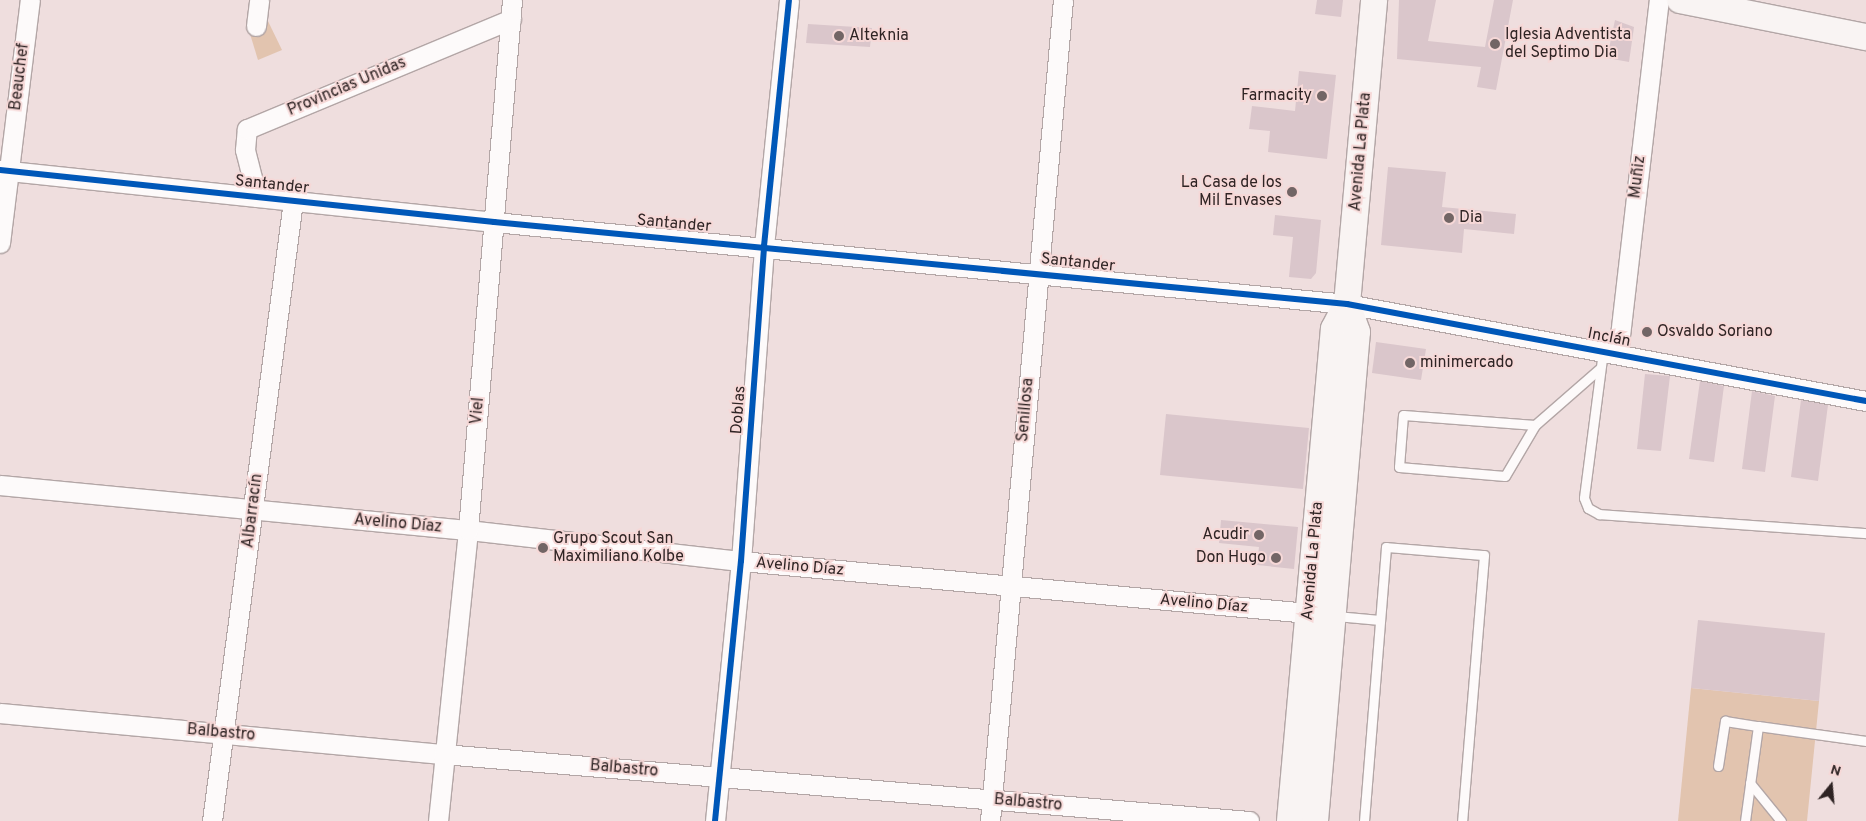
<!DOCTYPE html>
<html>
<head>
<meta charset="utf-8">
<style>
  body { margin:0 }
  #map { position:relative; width:1866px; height:821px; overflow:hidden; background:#efdede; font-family:Overpass,sans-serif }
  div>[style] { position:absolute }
  .green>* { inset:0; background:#e2c4af }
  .building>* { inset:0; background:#dac6cb }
  .roads { filter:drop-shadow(1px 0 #b3a6a6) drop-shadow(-1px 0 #b3a6a6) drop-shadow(0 1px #b3a6a6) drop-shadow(0 -1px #b3a6a6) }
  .service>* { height:9px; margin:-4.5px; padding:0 4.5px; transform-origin:4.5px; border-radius:4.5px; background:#fdfafa }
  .minor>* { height:19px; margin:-9.5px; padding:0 9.5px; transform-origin:9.5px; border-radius:9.5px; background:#fdfafa }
  .secondary>* { height:26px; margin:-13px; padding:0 13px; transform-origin:13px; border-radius:13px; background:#f9f4f3 }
  .cycleway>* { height:6px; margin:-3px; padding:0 3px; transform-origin:3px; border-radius:3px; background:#0057b8 }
  .dots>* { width:14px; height:14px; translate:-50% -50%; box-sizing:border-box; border:2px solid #f6d8d7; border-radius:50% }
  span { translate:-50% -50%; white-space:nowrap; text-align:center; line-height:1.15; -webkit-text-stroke:4px #f6d8d7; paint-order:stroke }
  .poi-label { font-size:16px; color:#2f2424 }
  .left { translate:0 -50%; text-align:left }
  .right { translate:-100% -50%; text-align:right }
  .street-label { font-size:16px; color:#2f2424 }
  .north { position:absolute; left:1806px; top:761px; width:50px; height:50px; -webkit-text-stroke:4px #f6d8d7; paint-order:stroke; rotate:17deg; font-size:14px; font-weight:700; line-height:20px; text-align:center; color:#2f2424 }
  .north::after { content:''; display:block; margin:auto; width:18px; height:22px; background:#2f2424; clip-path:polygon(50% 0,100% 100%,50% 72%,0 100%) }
</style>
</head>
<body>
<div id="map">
  <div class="green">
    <div style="clip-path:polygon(266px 17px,282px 50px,258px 60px,247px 24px)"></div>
    <div style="clip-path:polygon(1691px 688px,1819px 701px,1807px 821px,1678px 821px)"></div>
  </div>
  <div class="building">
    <div style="clip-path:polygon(1317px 0,1343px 0,1341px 17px,1315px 14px)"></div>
    <div style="clip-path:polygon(1399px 0,1436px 0,1428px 41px,1485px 47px,1494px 0,1513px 0,1496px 90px,1477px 87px,1481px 67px,1397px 59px)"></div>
    <div style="clip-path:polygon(1615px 20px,1634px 27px,1629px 62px,1607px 58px)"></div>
    <div style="clip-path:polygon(808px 24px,872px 28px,870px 47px,806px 43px)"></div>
    <div style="clip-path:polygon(1299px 71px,1336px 75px,1327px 159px,1268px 152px,1270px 131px,1249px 129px,1252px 106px,1295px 111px)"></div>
    <div style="clip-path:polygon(1388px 167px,1446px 172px,1442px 207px,1516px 214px,1514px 234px,1464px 229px,1462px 253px,1381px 245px)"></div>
    <div style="clip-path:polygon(1275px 215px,1321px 220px,1316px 273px,1311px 279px,1289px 277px,1293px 237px,1273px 235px)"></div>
    <div style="clip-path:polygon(1376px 342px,1426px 349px,1421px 380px,1372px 373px)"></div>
    <div style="clip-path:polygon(1645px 374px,1670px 376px,1661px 451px,1637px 449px)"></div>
    <div style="clip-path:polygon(1700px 381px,1724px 386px,1714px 462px,1689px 459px)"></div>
    <div style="clip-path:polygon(1752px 391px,1775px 396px,1765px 472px,1742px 469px)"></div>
    <div style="clip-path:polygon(1801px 400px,1828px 405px,1818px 481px,1791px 477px)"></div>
    <div style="clip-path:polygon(1166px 414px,1309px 428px,1303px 489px,1160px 475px)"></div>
    <div style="clip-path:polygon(1221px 520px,1298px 527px,1294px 569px,1257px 565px,1259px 547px,1219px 543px)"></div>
    <div style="clip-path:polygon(1698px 620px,1825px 633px,1819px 701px,1691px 688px)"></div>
  </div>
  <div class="roads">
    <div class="service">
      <div style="left:1603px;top:351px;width:148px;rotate:97.4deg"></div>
      <div style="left:1584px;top:498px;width:11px;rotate:68deg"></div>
      <div style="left:1588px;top:508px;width:13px;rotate:29deg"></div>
      <div style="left:1599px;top:514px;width:268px;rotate:4.1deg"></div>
      <div style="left:1535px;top:425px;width:132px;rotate:-175.7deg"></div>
      <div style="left:1403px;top:415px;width:52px;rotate:94.4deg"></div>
      <div style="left:1399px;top:467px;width:106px;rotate:4.9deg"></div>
      <div style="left:1505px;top:476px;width:59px;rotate:-59.5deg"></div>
      <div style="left:1535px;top:425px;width:85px;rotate:-41.2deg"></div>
      <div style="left:1336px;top:616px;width:44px;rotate:5.2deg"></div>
      <div style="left:1718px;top:766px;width:46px;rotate:-81.2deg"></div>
      <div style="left:1725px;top:721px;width:33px;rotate:9deg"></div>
      <div style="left:1750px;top:783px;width:49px;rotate:50.8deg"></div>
      <div style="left:1364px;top:821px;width:275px;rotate:-85.4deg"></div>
      <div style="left:1386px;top:547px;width:98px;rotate:4.7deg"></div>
      <div style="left:1484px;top:555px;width:267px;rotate:94.7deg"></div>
      <div style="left:1745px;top:821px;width:96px;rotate:-82.2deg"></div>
      <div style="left:1758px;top:726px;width:109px;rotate:7.9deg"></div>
    </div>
    <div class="minor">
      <div style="left:256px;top:26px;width:26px;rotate:-83deg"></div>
      <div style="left:0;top:170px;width:497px;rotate:6deg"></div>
      <div style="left:494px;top:222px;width:857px;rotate:5.49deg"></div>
      <div style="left:1347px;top:304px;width:528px;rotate:10.59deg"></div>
      <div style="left:257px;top:197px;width:49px;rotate:-104.3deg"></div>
      <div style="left:245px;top:150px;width:21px;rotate:-85deg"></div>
      <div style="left:247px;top:129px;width:286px;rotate:-22.6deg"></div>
      <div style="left:0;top:243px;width:245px;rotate:-83deg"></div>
      <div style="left:1618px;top:353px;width:355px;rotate:-83.4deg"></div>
      <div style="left:0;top:485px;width:470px;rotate:5.5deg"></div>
      <div style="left:468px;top:530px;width:275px;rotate:6.5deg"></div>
      <div style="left:741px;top:561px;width:580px;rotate:5.24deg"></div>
      <div style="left:0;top:713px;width:445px;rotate:5.3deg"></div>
      <div style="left:443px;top:754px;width:809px;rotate:4.75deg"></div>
      <div style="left:212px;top:821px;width:625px;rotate:-82.56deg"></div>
      <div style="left:438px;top:821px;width:293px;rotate:-84.1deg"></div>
      <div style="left:468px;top:530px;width:532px;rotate:-85.25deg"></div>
      <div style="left:715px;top:821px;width:261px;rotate:-84.3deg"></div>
      <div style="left:741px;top:561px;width:316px;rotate:-85.8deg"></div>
      <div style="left:764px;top:246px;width:247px;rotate:-84.2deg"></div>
      <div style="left:990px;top:821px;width:824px;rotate:-84.92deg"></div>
    </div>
    <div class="secondary">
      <div style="left:1680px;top:0;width:190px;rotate:11.3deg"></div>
      <div style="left:1290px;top:821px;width:494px;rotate:-84.9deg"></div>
      <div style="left:1334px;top:329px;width:28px;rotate:-63deg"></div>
      <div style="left:1347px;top:304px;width:305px;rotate:-84.9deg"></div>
      <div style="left:1315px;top:821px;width:491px;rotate:-85.1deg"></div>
      <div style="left:1357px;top:332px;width:30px;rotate:-110deg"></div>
    </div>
  </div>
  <div class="cycleway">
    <div style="left:0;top:170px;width:497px;rotate:6deg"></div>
    <div style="left:494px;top:222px;width:857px;rotate:5.49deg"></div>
    <div style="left:1347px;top:304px;width:528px;rotate:10.59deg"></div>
    <div style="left:715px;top:821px;width:261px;rotate:-84.3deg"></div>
    <div style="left:741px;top:561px;width:316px;rotate:-85.8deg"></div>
    <div style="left:764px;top:246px;width:247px;rotate:-84.2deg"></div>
  </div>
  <div class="dots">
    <div style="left:839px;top:36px;background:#726565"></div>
    <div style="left:1495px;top:44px;background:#726565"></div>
    <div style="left:1322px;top:96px;background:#726565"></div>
    <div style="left:1292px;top:192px;background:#726565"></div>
    <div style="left:1449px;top:218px;background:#726565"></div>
    <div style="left:1647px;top:332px;background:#726565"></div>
    <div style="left:1410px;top:363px;background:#726565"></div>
    <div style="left:1259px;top:535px;background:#726565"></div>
    <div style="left:543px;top:548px;background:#726565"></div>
    <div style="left:1276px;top:558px;background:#726565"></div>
  </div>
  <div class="poi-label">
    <span class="left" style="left:1505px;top:44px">Iglesia Adventista<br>del Septimo Dia</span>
    <span class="left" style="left:849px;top:36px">Alteknia</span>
    <span class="right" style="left:1312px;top:96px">Farmacity</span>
    <span class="right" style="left:1282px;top:192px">La Casa de los<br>Mil Envases</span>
    <span class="left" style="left:1459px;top:218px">Dia</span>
    <span class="left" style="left:1657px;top:332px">Osvaldo Soriano</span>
    <span class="left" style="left:1420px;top:363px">minimercado</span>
    <span class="right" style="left:1249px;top:535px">Acudir</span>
    <span class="left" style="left:553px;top:548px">Grupo Scout San<br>Maximiliano Kolbe</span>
    <span class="right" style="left:1266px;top:558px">Don Hugo</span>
  </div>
  <div class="street-label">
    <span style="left:20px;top:77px;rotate:-83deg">Beauchef</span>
    <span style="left:347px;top:87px;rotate:-23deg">Provincias Unidas</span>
    <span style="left:1361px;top:152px;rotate:-85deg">Avenida La Plata</span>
    <span style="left:1638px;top:177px;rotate:-83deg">Muñiz</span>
    <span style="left:272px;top:185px;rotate:6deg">Santander</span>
    <span style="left:674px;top:224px;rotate:5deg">Santander</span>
    <span style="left:1078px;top:263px;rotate:6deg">Santander</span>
    <span style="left:1609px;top:338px;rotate:11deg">Inclán</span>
    <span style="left:739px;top:410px;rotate:-86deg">Doblas</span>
    <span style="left:1026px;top:410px;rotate:-85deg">Senillosa</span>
    <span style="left:478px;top:411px;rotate:-85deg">Viel</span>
    <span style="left:253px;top:511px;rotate:-83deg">Albarracín</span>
    <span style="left:398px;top:524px;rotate:5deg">Avelino Díaz</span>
    <span style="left:1313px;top:561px;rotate:-85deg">Avenida La Plata</span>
    <span style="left:800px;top:567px;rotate:5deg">Avelino Díaz</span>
    <span style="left:1204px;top:604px;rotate:5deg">Avelino Díaz</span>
    <span style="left:221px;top:733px;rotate:5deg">Balbastro</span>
    <span style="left:624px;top:769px;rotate:5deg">Balbastro</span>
    <span style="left:1028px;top:803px;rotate:5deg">Balbastro</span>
  </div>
  <div class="north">N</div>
</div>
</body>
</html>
